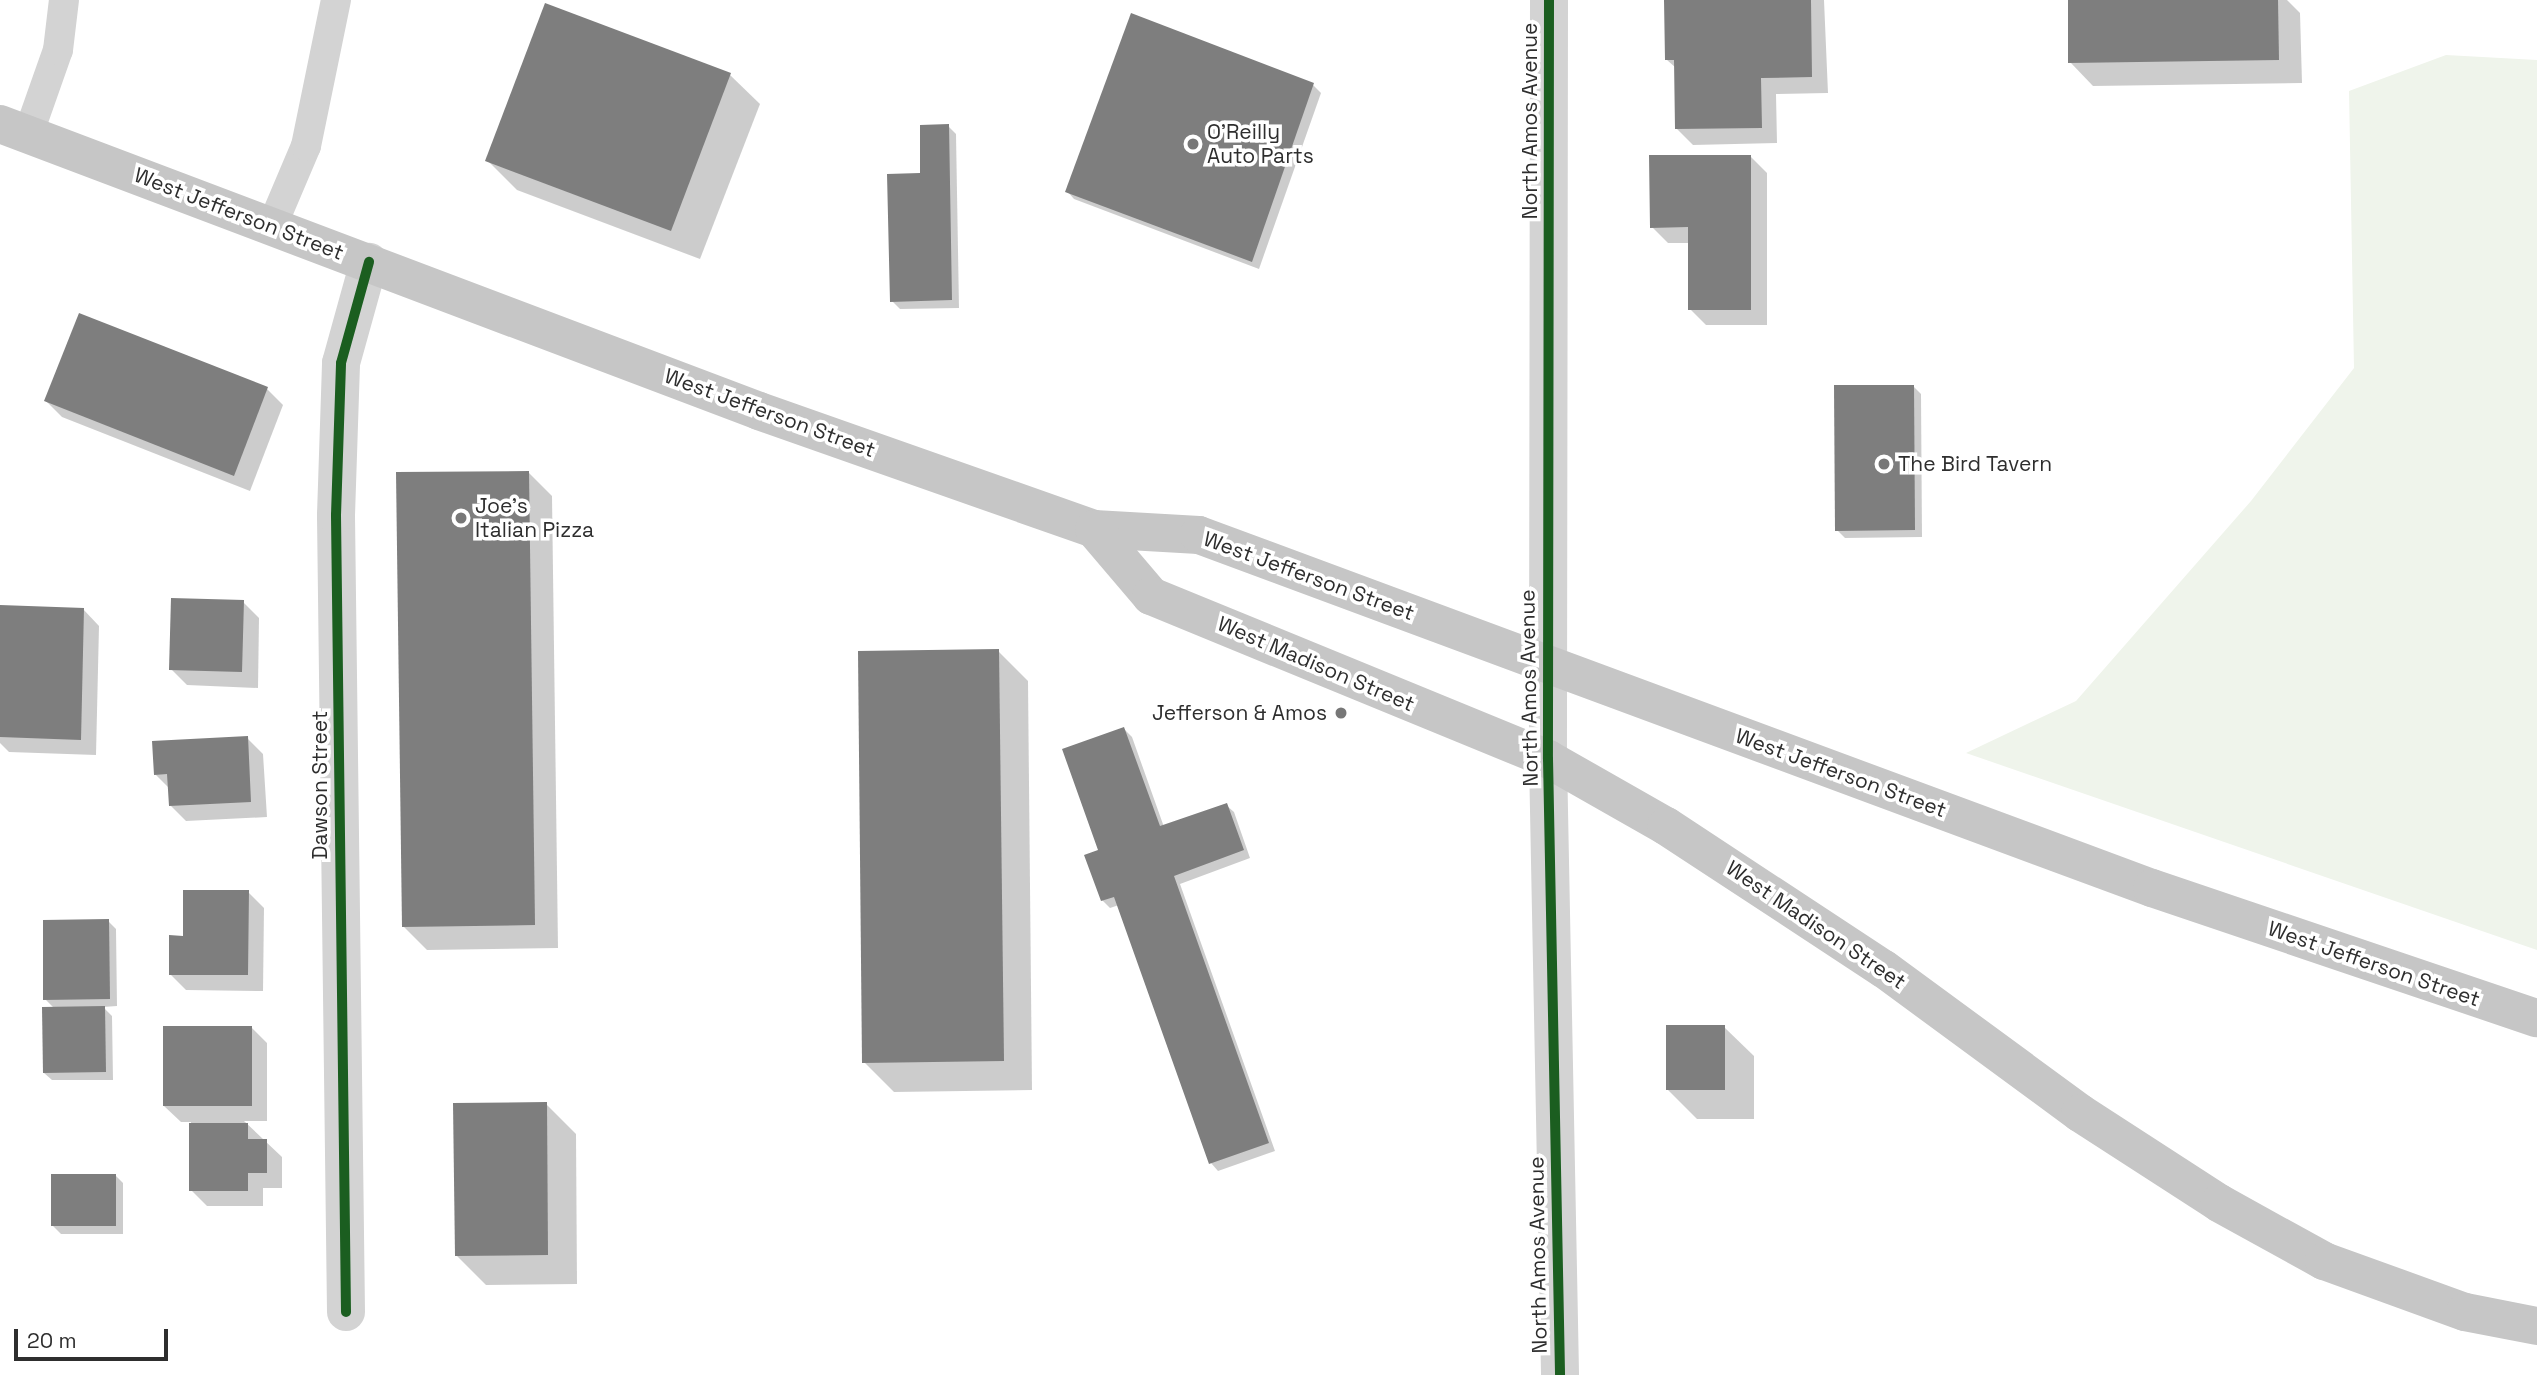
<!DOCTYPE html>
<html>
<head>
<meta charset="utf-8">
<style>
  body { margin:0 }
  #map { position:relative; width:2537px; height:1375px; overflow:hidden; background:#fff; font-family:"Space Grotesk",sans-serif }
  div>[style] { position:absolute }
  .green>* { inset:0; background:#eff4eb }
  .shadow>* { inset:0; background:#0003 }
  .building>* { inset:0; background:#7e7e7e }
  .lane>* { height:30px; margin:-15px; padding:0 15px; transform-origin:15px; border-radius:15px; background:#d3d3d3 }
  .street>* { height:38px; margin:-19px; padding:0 19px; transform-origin:19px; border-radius:19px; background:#d3d3d3 }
  .primary>* { height:38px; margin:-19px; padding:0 19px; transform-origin:19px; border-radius:19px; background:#c6c6c6 }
  .cycleway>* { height:10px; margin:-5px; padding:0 5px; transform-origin:5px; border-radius:5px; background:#1b5e20 }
  .dots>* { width:19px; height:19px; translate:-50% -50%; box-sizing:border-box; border:4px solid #fff; border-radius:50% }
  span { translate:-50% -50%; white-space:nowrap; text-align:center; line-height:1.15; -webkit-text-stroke:7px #fff; paint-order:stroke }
  .street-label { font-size:21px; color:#2e2e2e }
  .poi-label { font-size:21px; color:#2e2e2e }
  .left { translate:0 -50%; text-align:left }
  .right { translate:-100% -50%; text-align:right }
  .scale { position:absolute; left:14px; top:1329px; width:154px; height:32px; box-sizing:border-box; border:4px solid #2e2e2e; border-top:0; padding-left:9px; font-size:21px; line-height:24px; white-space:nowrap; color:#2e2e2e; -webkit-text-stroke:5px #fff; paint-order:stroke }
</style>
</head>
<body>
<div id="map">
  <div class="green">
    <div style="clip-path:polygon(2446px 55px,2537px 60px,2537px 950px,1966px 753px,2076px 701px,2251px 501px,2354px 368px,2349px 91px)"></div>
  </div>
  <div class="shadow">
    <div style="clip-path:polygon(1666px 0,1824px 0,1828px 93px,1776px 94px,1777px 143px,1693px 145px,1677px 129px,1676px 68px,1667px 60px)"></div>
    <div style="clip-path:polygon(2069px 0,2287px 0,2300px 13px,2302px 83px,2093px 86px,2070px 62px)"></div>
    <div style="clip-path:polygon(730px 75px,760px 104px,700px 259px,517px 190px,487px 160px)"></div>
    <div style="clip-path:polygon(1313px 85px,1321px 93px,1259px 269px,1074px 199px,1067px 191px)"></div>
    <div style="clip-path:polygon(948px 126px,956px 134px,959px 308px,900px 309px,892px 301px,922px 175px)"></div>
    <div style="clip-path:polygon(1751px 157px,1767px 173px,1767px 325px,1706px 325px,1690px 309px,1690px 243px,1668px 243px,1652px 227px)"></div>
    <div style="clip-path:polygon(80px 316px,267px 389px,283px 405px,250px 491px,62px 417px,46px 401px)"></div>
    <div style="clip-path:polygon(1913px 386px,1921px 394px,1922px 537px,1845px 538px,1837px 530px)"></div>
    <div style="clip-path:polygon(528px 472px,552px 496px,558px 948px,427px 950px,403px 926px)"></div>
    <div style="clip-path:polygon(243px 602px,259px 618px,258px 688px,187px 685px,171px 669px)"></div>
    <div style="clip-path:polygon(0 607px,83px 609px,99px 626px,96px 755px,9px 752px,0 743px)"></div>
    <div style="clip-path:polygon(998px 651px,1028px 681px,1032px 1090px,894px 1092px,864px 1062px)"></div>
    <div style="clip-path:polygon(1124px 729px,1132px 737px,1164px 827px,1226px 805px,1234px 812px,1250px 858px,1180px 884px,1275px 1151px,1218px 1171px,1211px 1163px,1119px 905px,1110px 908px,1102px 900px,1100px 851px)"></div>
    <div style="clip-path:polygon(247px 738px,263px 754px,267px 817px,186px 821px,170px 805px,169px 788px,155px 774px)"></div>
    <div style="clip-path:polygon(248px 892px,264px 908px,263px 991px,186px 990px,170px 974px,185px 938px)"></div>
    <div style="clip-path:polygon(108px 921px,116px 929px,117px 1006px,103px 1007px,112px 1016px,113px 1080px,52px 1080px,44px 1073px,54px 1008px,45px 999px)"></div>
    <div style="clip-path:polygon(251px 1027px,267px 1043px,267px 1121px,244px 1121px,282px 1157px,282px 1188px,263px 1188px,263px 1206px,207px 1206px,191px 1190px,191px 1122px,181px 1122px,164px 1106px)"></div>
    <div style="clip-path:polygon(1724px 1027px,1754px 1056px,1754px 1119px,1697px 1119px,1668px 1090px)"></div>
    <div style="clip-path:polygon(546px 1104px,576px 1134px,577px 1284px,486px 1285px,457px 1256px)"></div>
    <div style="clip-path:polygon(115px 1175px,123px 1183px,123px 1234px,61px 1234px,53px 1226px)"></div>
  </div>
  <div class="building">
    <div style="clip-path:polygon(1664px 0,1811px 0,1812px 77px,1761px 78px,1762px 128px,1675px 129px,1674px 60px,1665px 60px)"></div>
    <div style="clip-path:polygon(2068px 0,2278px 0,2279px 60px,2068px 63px)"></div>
    <div style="clip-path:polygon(545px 3px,731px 73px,671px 231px,485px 161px)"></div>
    <div style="clip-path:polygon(1131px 13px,1314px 83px,1252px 262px,1065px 192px)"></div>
    <div style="clip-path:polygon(949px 124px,952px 300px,890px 302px,887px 174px,920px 173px,920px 125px)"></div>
    <div style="clip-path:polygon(1649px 155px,1751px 155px,1751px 310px,1688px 310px,1688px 227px,1650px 228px)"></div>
    <div style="clip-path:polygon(79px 313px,268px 387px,234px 476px,44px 401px)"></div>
    <div style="clip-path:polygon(1834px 385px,1914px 385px,1915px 530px,1835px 531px)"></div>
    <div style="clip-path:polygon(529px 471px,535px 925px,402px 927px,396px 472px)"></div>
    <div style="clip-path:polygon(171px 598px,244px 600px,242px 672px,169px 670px)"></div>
    <div style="clip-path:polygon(0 605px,84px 608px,81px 740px,0 737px)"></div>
    <div style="clip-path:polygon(999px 649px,1004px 1061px,862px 1063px,858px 651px)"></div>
    <div style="clip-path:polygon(1124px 727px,1160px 826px,1227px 803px,1244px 850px,1174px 876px,1269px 1143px,1209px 1164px,1114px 897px,1101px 901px,1084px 855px,1098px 850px,1062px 749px)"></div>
    <div style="clip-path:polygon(248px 736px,251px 802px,169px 806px,167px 774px,154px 775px,152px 741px)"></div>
    <div style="clip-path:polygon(183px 890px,249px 890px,248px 975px,169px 975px,169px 935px,183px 936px)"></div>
    <div style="clip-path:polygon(109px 919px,110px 999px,43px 1000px,43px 920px)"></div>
    <div style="clip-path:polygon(105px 1006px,106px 1072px,43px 1073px,42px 1007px)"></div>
    <div style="clip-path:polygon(1666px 1025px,1725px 1025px,1725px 1090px,1666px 1090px)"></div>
    <div style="clip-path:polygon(163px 1026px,252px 1026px,252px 1106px,163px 1106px)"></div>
    <div style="clip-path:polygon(547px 1102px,548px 1255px,455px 1256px,453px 1103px)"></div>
    <div style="clip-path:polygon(189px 1123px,248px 1123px,248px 1139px,267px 1139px,267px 1173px,248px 1173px,248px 1191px,189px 1191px)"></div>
    <div style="clip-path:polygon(51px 1174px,116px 1174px,116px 1226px,51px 1226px)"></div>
  </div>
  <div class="lane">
    <div style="left:28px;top:135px;width:90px;rotate:-70.6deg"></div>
    <div style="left:58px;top:50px;width:50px;rotate:-83.2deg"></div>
    <div style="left:272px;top:226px;width:87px;rotate:-67deg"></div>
    <div style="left:306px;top:146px;width:149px;rotate:-78.4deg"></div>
  </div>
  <div class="street">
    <div style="left:1549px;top:0;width:759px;rotate:90.08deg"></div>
    <div style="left:1548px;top:759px;width:616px;rotate:88.88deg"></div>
    <div style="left:346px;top:1312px;width:797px;rotate:-90.72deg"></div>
    <div style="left:336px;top:515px;width:152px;rotate:-88.1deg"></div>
    <div style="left:341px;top:363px;width:105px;rotate:-74.5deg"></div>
  </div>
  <div class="primary">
    <div style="left:0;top:124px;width:811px;rotate:20.71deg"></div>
    <div style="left:759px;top:411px;width:355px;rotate:19.4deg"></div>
    <div style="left:1094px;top:529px;width:105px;rotate:3.3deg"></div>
    <div style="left:1199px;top:535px;width:1016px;rotate:20.33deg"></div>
    <div style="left:2152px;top:888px;width:406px;rotate:18.7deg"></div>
    <div style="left:1094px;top:529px;width:88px;rotate:49.6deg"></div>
    <div style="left:1151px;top:596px;width:429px;rotate:22.3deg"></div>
    <div style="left:1548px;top:759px;width:136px;rotate:29.6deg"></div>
    <div style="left:1666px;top:826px;width:261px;rotate:33.3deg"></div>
    <div style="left:1884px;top:969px;width:243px;rotate:36.3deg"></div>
    <div style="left:2080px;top:1113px;width:166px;rotate:32.9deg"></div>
    <div style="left:2219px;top:1203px;width:120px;rotate:28.9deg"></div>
    <div style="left:2324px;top:1261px;width:150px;rotate:19.9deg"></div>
    <div style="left:2465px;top:1312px;width:73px;rotate:11deg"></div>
  </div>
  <div class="cycleway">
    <div style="left:1549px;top:0;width:759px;rotate:90.08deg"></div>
    <div style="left:1548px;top:759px;width:616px;rotate:88.88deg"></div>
    <div style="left:346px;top:1312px;width:797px;rotate:-90.72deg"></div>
    <div style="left:336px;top:515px;width:152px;rotate:-88.1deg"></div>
    <div style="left:341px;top:363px;width:105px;rotate:-74.5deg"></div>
  </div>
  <div class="dots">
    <div style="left:1193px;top:144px;background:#777"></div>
    <div style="left:1884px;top:464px;background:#777"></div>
    <div style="left:461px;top:518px;background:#777"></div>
    <div style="left:1341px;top:713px;background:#777"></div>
  </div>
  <div class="street-label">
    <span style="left:1530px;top:121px;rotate:-90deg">North Amos Avenue</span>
    <span style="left:239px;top:214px;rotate:21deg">West Jefferson Street</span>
    <span style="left:770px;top:413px;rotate:20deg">West Jefferson Street</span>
    <span style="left:1309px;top:576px;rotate:20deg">West Jefferson Street</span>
    <span style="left:1316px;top:664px;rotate:23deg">West Madison Street</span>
    <span style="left:1529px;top:688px;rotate:-91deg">North Amos Avenue</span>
    <span style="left:1841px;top:773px;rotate:20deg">West Jefferson Street</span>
    <span style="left:320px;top:785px;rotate:-90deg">Dawson Street</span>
    <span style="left:1816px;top:925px;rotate:34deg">West Madison Street</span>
    <span style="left:2374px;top:964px;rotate:19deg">West Jefferson Street</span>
    <span style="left:1538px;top:1255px;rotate:-91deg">North Amos Avenue</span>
  </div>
  <div class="poi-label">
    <span class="left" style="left:1207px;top:144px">O'Reilly<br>Auto Parts</span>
    <span class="left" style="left:1898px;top:464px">The Bird Tavern</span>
    <span class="left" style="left:475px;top:518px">Joe's<br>Italian Pizza</span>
    <span class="right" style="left:1327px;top:713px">Jefferson &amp; Amos</span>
  </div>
  <div class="scale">20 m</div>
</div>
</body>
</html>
